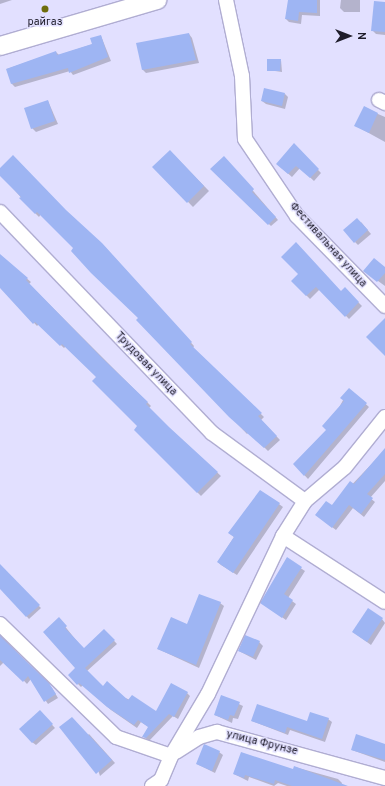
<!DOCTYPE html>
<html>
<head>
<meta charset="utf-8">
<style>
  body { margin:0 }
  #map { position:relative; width:385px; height:786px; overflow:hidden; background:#e2e0ff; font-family:Overpass,sans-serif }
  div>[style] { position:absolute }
  .shadow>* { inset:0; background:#0003 }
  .building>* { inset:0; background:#9eb5f3 }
  .roads { filter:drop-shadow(1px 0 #b0add2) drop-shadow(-1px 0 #b0add2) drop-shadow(0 1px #b0add2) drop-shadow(0 -1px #b0add2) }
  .minor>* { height:14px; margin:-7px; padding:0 7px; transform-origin:7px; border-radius:7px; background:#fff }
  .tertiary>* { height:18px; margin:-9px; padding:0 9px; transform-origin:9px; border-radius:9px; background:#fff }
  .dots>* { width:11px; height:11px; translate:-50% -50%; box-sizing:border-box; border:2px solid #e2e0ff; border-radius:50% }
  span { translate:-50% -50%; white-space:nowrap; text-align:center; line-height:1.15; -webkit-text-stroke:3px #e2e0ff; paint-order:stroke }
  .poi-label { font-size:11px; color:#1f1d2b }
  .street-label { font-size:11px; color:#1f1d2b }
  .north { position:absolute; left:329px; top:16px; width:40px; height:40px; -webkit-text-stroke:3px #e2e0ff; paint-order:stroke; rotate:90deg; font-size:11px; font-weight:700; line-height:16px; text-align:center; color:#1f1d2b }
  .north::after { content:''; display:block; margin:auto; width:14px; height:18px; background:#1f1d2b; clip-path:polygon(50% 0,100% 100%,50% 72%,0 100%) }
</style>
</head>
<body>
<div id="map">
  <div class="shadow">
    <div style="clip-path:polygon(0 0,12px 0,0 4px)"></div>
    <div style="clip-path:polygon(289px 0,320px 0,320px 16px,302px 15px,301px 24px,289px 22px,286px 19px)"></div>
    <div style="clip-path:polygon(341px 0,360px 0,360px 12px,344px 12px,340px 8px)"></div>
    <div style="clip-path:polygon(385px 3px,385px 35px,376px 34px,372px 30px)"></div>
    <div style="clip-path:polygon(189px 34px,192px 38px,199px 63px,146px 73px,143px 70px,137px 44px)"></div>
    <div style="clip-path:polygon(101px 36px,111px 61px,73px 75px,70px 71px,15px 87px,12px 84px,7px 69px,56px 52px,59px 55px,93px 44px)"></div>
    <div style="clip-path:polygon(281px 60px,282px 72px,268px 70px)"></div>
    <div style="clip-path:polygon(285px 94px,288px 97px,285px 109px,266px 104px,262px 101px)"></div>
    <div style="clip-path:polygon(48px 101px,58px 124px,36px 132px,32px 128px)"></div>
    <div style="clip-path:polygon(364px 108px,385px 117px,385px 142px,356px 126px)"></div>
    <div style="clip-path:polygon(294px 145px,321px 173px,314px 181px,300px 168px,292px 177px,277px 164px)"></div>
    <div style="clip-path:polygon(170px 151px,209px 191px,193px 207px,154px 167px)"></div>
    <div style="clip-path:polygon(224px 157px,278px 220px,271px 226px,211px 169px)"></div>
    <div style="clip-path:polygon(0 170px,67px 212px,105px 247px,194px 346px,193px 348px,264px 417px,261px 420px,280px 440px,268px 451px,249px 432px,247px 434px,138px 320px,139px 318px,75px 248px,41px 214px,39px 217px,35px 213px,0 174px)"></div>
    <div style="clip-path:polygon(361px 222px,371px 234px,358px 245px,355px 242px)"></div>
    <div style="clip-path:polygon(0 256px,31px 282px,29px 284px,151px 406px,149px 408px,169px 428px,221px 476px,201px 496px,138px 433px,138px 426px,98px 377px,66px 346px,64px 348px,39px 324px,37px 326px,0 287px)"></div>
    <div style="clip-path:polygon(385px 268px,385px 286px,367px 273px)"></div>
    <div style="clip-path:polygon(292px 281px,341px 292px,345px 289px,362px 306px,349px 319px,320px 289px,310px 299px)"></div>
    <div style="clip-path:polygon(349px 389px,369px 407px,308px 479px,294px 464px,327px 430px)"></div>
    <div style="clip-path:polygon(385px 450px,385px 481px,370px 498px,375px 502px,364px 517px,353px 508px,336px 530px,320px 518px)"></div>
    <div style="clip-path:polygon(279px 504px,283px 507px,237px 575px,221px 565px,218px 562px,234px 537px,229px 533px)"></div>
    <div style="clip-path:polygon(287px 559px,305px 571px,288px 598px,296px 604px,286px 620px,262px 603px)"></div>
    <div style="clip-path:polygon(0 569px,41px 608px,29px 619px,0 586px)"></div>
    <div style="clip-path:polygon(220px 603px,224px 606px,199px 668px,158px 649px)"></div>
    <div style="clip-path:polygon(59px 619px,84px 650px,104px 630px,117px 644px,87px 671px,103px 688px,157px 712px,187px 693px,190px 696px,178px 719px,173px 716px,149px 741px,144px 737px,149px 727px,141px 722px,137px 728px,111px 710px,83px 685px,81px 687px,69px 675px,77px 668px)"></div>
    <div style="clip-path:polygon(382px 619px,385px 623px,371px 645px,353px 632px)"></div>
    <div style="clip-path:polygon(0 635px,52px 688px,58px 698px,48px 704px,31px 679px,27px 684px,5px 661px,0 666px)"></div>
    <div style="clip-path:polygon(259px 642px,263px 646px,256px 660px,239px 651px)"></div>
    <div style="clip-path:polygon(222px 696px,243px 706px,238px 719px,233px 718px,232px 723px,215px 715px)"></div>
    <div style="clip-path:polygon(43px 715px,55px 728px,36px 745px,32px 742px)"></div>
    <div style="clip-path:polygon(328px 719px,332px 722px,325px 742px,290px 730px,288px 735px,252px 721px,308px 722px)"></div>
    <div style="clip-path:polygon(89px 734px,115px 763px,100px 776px,87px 736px)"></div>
    <div style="clip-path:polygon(385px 747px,385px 762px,352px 750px)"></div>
    <div style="clip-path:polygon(219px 752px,223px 755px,215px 773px,197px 764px)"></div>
    <div style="clip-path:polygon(295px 767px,338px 779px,342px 783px,341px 786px,287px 786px,278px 783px,274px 786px,249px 777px,248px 781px,234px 774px,294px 770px)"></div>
  </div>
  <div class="building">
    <div style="clip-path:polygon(288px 0,317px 0,317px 13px,299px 12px,298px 21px,285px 19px)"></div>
    <div style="clip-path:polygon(374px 1px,385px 2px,385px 32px,371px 31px)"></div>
    <div style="clip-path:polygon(189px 33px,196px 60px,142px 70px,136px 43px)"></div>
    <div style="clip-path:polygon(101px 35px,108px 57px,69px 73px,68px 68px,11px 84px,6px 69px,56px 51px,57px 55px,92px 44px,90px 38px)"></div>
    <div style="clip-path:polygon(267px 59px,281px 59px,280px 71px,267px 71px)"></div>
    <div style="clip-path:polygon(264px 88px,285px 93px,282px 106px,261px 101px)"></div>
    <div style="clip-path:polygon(48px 100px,55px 121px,31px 129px,24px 108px)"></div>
    <div style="clip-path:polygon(364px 106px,378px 113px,369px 133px,354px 126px)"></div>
    <div style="clip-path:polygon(294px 143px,319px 169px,310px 178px,296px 166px,288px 174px,276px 164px)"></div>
    <div style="clip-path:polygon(170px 150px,204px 186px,187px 203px,152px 167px)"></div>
    <div style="clip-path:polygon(13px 155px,66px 210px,102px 243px,192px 342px,190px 344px,262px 413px,258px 416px,277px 436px,264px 448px,229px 417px,136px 320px,138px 318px,91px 273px,71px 251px,73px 248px,37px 212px,35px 214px,19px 198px,21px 197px,0 176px,0 168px)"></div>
    <div style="clip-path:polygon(224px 156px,254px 189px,252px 192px,276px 217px,268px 225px,210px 169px)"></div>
    <div style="clip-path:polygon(357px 218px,368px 230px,354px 243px,343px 230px)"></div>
    <div style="clip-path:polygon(296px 242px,341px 291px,345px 287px,359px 302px,345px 317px,316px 287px,306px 296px,291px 281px,298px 274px,281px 257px)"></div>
    <div style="clip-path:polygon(0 254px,28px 278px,26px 280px,101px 357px,148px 402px,146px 404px,169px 427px,218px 472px,197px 493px,134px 430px,137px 426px,92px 381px,96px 377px,62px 344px,60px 346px,35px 322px,33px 324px,0 288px)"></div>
    <div style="clip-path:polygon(374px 258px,385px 267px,385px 273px,377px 282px,363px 271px)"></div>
    <div style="clip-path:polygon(385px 318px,385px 356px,366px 337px)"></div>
    <div style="clip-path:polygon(349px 388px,367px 403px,304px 476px,293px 464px,326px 430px,322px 426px,344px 401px,340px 398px)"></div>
    <div style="clip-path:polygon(385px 448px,385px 474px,367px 494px,373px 498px,361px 514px,349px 505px,332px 528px,315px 515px,326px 501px,332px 505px,350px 481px,354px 484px)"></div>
    <div style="clip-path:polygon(260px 490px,280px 503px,233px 573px,217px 562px,234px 537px,228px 533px)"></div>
    <div style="clip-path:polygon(287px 557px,302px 567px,284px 594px,293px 600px,282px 618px,260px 603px)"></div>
    <div style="clip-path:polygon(0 564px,40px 605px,26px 617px,0 589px)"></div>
    <div style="clip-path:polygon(199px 594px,221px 602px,196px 665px,157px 649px,171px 617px,187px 624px)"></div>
    <div style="clip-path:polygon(368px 608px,383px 618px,367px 642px,352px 632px)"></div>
    <div style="clip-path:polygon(59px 617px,67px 626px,65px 628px,84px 648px,104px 629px,115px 640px,85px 668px,103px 686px,107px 681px,128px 700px,132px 695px,156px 711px,171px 683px,188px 692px,174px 717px,169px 714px,146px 738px,142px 737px,148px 727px,138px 720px,134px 725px,107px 707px,79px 683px,77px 685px,68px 675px,75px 668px,43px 632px)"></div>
    <div style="clip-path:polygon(245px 635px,260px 641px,253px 657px,238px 651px)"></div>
    <div style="clip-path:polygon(0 636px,49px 683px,56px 694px,44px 702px,28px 676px,23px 682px,0 660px)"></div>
    <div style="clip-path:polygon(221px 695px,240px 702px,234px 716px,230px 715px,228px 720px,214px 715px)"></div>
    <div style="clip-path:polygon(257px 704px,307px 721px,310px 712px,329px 718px,322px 739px,287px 727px,285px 733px,251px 721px)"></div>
    <div style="clip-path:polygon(40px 710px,53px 724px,32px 743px,19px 729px)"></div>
    <div style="clip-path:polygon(72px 717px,112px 760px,96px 774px,59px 727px)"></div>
    <div style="clip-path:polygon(356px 734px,385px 744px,385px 760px,351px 750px)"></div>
    <div style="clip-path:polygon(204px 744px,220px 751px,212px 771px,196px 764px)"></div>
    <div style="clip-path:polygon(241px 752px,293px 769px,294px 766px,348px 786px,292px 786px,275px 780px,274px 784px,245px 775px,244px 778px,233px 774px)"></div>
  </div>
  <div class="roads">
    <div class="minor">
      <div style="left:226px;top:0;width:78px;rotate:78.1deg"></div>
      <div style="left:242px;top:76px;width:63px;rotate:87.3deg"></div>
      <div style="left:245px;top:139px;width:93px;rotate:56deg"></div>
      <div style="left:297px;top:216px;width:126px;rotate:45.6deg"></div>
      <div style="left:379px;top:100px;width:7px;rotate:27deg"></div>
      <div style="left:0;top:212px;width:306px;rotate:46.2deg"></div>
      <div style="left:212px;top:433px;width:115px;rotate:36.2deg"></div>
      <div style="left:283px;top:536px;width:121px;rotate:32.9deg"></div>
      <div style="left:0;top:624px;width:162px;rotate:44.2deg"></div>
      <div style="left:116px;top:737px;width:58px;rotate:19.1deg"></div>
      <div style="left:176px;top:752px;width:27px;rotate:-33deg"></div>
      <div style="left:199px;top:737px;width:19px;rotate:-16deg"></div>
      <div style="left:217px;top:732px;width:174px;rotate:15.3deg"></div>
      <div style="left:152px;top:786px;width:11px;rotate:-34deg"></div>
      <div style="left:161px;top:780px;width:26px;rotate:-67deg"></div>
      <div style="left:171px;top:756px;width:72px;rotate:-59.2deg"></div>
      <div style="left:208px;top:694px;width:175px;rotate:-64.6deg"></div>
      <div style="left:283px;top:536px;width:41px;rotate:-57.8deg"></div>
      <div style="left:305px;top:501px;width:52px;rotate:-40.4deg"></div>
      <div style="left:345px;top:467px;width:64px;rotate:-51.3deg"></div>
    </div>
    <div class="tertiary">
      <div style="left:0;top:46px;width:164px;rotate:-16.3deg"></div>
    </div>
  </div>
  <div class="dots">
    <div style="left:45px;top:9px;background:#6e6d0d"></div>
  </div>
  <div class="poi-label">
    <span style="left:45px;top:22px">райгаз</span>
  </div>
  <div class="street-label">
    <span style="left:328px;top:245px;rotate:48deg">Фестивальная улица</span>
    <span style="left:146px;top:364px;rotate:46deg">Трудовая улица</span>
    <span style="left:262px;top:743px;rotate:14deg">улица Фрунзе</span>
  </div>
  <div class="north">N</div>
</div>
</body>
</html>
